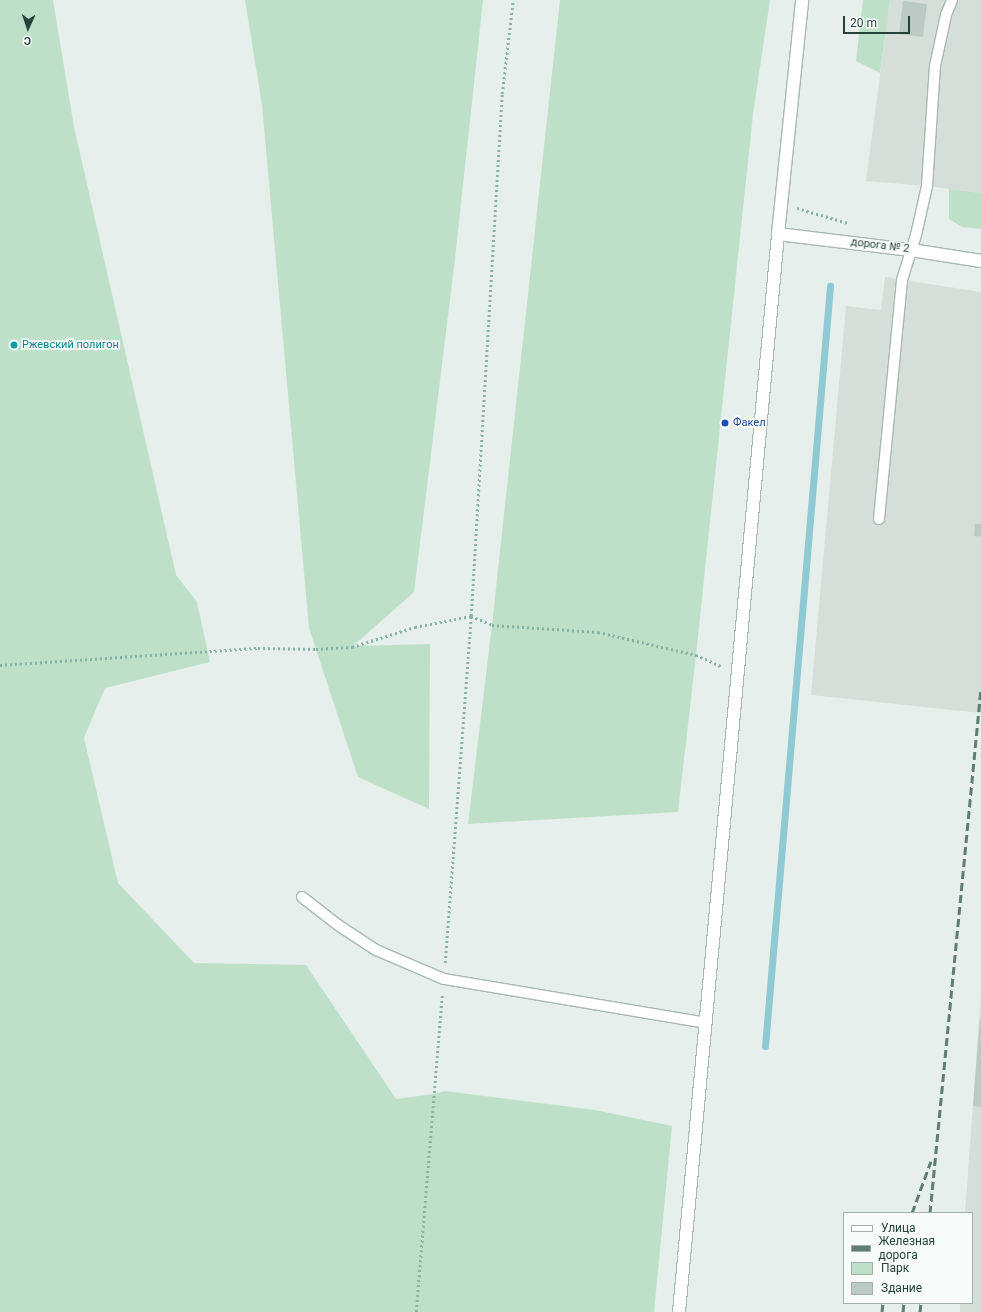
<!DOCTYPE html>
<html>
<head>
<meta charset="utf-8">
<style>
  body { margin:0 }
  #map { position:relative; width:981px; height:1312px; overflow:hidden; background:#e6efeb; font-family:Roboto,sans-serif }
  div>[style] { position:absolute }
  .built>* { inset:0; background:#d4dfda }
  .green>* { inset:0; background:#bfe0c8 }
  .stream>* { height:7px; margin:-3.5px; padding:0 3.5px; transform-origin:3.5px; border-radius:3.5px; background:#8ec9d4 }
  .building>* { inset:0; background:#bbcac4 }
  .path>* { height:2.5px; margin-top:-1.25px; transform-origin:0; background:repeating-linear-gradient(90deg,#86b3a5 0 2px,transparent 0 5px) }
  .roads { filter:drop-shadow(1px 0 #a8b8b2) drop-shadow(-1px 0 #a8b8b2) drop-shadow(0 1px #a8b8b2) drop-shadow(0 -1px #a8b8b2) }
  .service>* { height:10px; margin:-5px; padding:0 5px; transform-origin:5px; border-radius:5px; background:#fff }
  .minor>* { height:12px; margin:-6px; padding:0 6px; transform-origin:6px; border-radius:6px; background:#fff }
  .secondary>* { height:12px; margin:-6px; padding:0 6px; transform-origin:6px; border-radius:6px; background:#fff }
  .rail>* { height:3px; margin-top:-1.5px; transform-origin:0; background:repeating-linear-gradient(90deg,#5f7d75 0 8px,transparent 0 12px) }
  .dots>* { width:11px; height:11px; translate:-50% -50%; box-sizing:border-box; border:2px solid #f7fbf9; border-radius:50% }
  span { translate:-50% -50%; white-space:nowrap; text-align:center; line-height:1.15; -webkit-text-stroke:3.5px #f7fbf9; paint-order:stroke }
  .street-label { font-size:11px; color:#24423a }
  .culture-label { font-size:11px; color:#0d838f }
  .left { translate:0 -50%; text-align:left }
  .transit-label { font-size:11px; color:#164399 }
  .legend { position:absolute; left:843px; top:1212px; width:130px; height:92px; box-sizing:border-box; background:#f7fbf9; border:1px solid #a3b1ad; margin:0; padding:5px 7px; list-style:none; font-size:12px; color:#24423a }
  .legend li { display:flex; align-items:center; gap:8px; height:20px }
  .legend b { width:20px; border:1px solid #a3b1ad }
  .north { position:absolute; left:8px; top:8px; width:40px; height:40px; -webkit-text-stroke:3px #f7fbf9; paint-order:stroke; rotate:183deg; font-size:11px; font-weight:700; line-height:16px; text-align:center; color:#24423a }
  .north::after { content:''; display:block; margin:auto; width:14px; height:18px; background:#24423a; clip-path:polygon(50% 0,100% 100%,50% 72%,0 100%) }
  .scale { position:absolute; left:843px; top:16px; width:67px; height:18px; box-sizing:border-box; border:2px solid #24423a; border-top:0; padding-left:5px; font-size:12px; line-height:14px; white-space:nowrap; color:#24423a; -webkit-text-stroke:3px #f7fbf9; paint-order:stroke }
</style>
</head>
<body>
<div id="map">
  <div class="built">
    <div style="clip-path:polygon(890px 0,981px 0,981px 193px,927px 186px,866px 181px)"></div>
    <div style="clip-path:polygon(885px 277px,981px 292px,981px 713px,811px 695px,846px 306px,881px 310px)"></div>
    <div style="clip-path:polygon(981px 995px,981px 1312px,960px 1312px,960px 1303px,972px 1303px,972px 1213px,965px 1213px)"></div>
  </div>
  <div class="green">
    <div style="clip-path:polygon(0 0,53px 0,74px 127px,176px 575px,197px 602px,210px 662px,105px 688px,84px 738px,118px 883px,194px 963px,306px 965px,396px 1099px,434px 1094px,445px 1091px,595px 1110px,672px 1126px,654px 1312px,0 1312px)"></div>
    <div style="clip-path:polygon(245px 0,483px 0,455px 259px,414px 592px,353px 646px,430px 644px,429px 809px,358px 777px,309px 628px,262px 105px)"></div>
    <div style="clip-path:polygon(560px 0,770px 0,753px 114px,696px 655px,678px 812px,468px 824px,492px 625px)"></div>
    <div style="clip-path:polygon(863px 0,890px 0,880px 73px,856px 61px)"></div>
    <div style="clip-path:polygon(949px 189px,981px 193px,981px 229px,962px 227px,949px 219px)"></div>
  </div>
  <div class="stream">
    <div style="left:765px;top:1046px;width:763px;rotate:-85.11deg"></div>
  </div>
  <div class="building">
    <div style="clip-path:polygon(903px 1px,927px 4px,923px 37px,899px 34px)"></div>
    <div style="clip-path:polygon(975px 524px,981px 524px,981px 537px,974px 536px)"></div>
    <div style="clip-path:polygon(980px 1018px,981px 1018px,981px 1107px,973px 1106px)"></div>
  </div>
  <div class="path">
    <div style="left:797px;top:208px;width:53px;rotate:16.4deg"></div>
    <div style="left:0;top:665px;width:259px;rotate:-3.8deg"></div>
    <div style="left:258px;top:648px;width:58px;rotate:1deg"></div>
    <div style="left:316px;top:649px;width:36px;rotate:-3deg"></div>
    <div style="left:352px;top:647px;width:66px;rotate:-17.6deg"></div>
    <div style="left:415px;top:627px;width:57px;rotate:-11.1deg"></div>
    <div style="left:471px;top:616px;width:523px;rotate:-86.6deg"></div>
    <div style="left:502px;top:94px;width:95px;rotate:-83.3deg"></div>
    <div style="left:445px;top:963px;width:348px;rotate:-85.7deg"></div>
    <div style="left:471px;top:616px;width:23px;rotate:23deg"></div>
    <div style="left:492px;top:625px;width:106px;rotate:3.8deg"></div>
    <div style="left:598px;top:632px;width:101px;rotate:13.2deg"></div>
    <div style="left:696px;top:655px;width:27px;rotate:24deg"></div>
    <div style="left:416px;top:1312px;width:319px;rotate:-85.3deg"></div>
  </div>
  <div class="roads">
    <div class="service">
      <div style="left:879px;top:519px;width:240px;rotate:-84.5deg"></div>
      <div style="left:902px;top:280px;width:47px;rotate:-72.7deg"></div>
      <div style="left:916px;top:235px;width:50px;rotate:-77.3deg"></div>
      <div style="left:927px;top:186px;width:120px;rotate:-86.2deg"></div>
      <div style="left:935px;top:66px;width:52px;rotate:-77.8deg"></div>
      <div style="left:946px;top:15px;width:16px;rotate:-68deg"></div>
      <div style="left:302px;top:897px;width:46px;rotate:37.9deg"></div>
      <div style="left:338px;top:925px;width:45px;rotate:33.3deg"></div>
      <div style="left:376px;top:950px;width:74px;rotate:23.1deg"></div>
      <div style="left:444px;top:979px;width:266px;rotate:9.5deg"></div>
    </div>
    <div class="minor">
      <div style="left:778px;top:234px;width:134px;rotate:6.9deg"></div>
      <div style="left:911px;top:250px;width:71px;rotate:8.9deg"></div>
    </div>
    <div class="secondary">
      <div style="left:679px;top:1312px;width:1083px;rotate:-84.75deg"></div>
      <div style="left:778px;top:234px;width:235px;rotate:-84.1deg"></div>
    </div>
  </div>
  <div class="rail">
    <div style="left:912px;top:1213px;width:55px;rotate:-69.9deg"></div>
    <div style="left:930px;top:1213px;width:527px;rotate:-84.45deg"></div>
    <div style="left:882px;top:1312px;width:9px;rotate:-84deg"></div>
    <div style="left:903px;top:1312px;width:9px;rotate:-84deg"></div>
    <div style="left:920px;top:1312px;width:9px;rotate:-84deg"></div>
  </div>
  <div class="dots">
    <div style="left:14px;top:345px;background:#0f9aa8"></div>
    <div style="left:725px;top:423px;background:#1a4fb4"></div>
  </div>
  <div class="street-label">
    <span style="left:880px;top:246px;rotate:7deg">дорога № 2</span>
  </div>
  <div class="culture-label">
    <span class="left" style="left:22px;top:345px">Ржевский полигон</span>
  </div>
  <div class="transit-label">
    <span class="left" style="left:733px;top:423px">Факел</span>
  </div>
  <ul class="legend">
  <li><b style="height:5px;background:#fff"></b>Улица</li>
  <li><b style="height:5px;background:#5f7d75"></b>Железная дорога</li>
  <li><b style="height:11px;background:#bfe0c8"></b>Парк</li>
  <li><b style="height:11px;background:#bbcac4"></b>Здание</li>
  </ul>
  <div class="north">С</div>
  <div class="scale">20 m</div>
</div>
</body>
</html>
